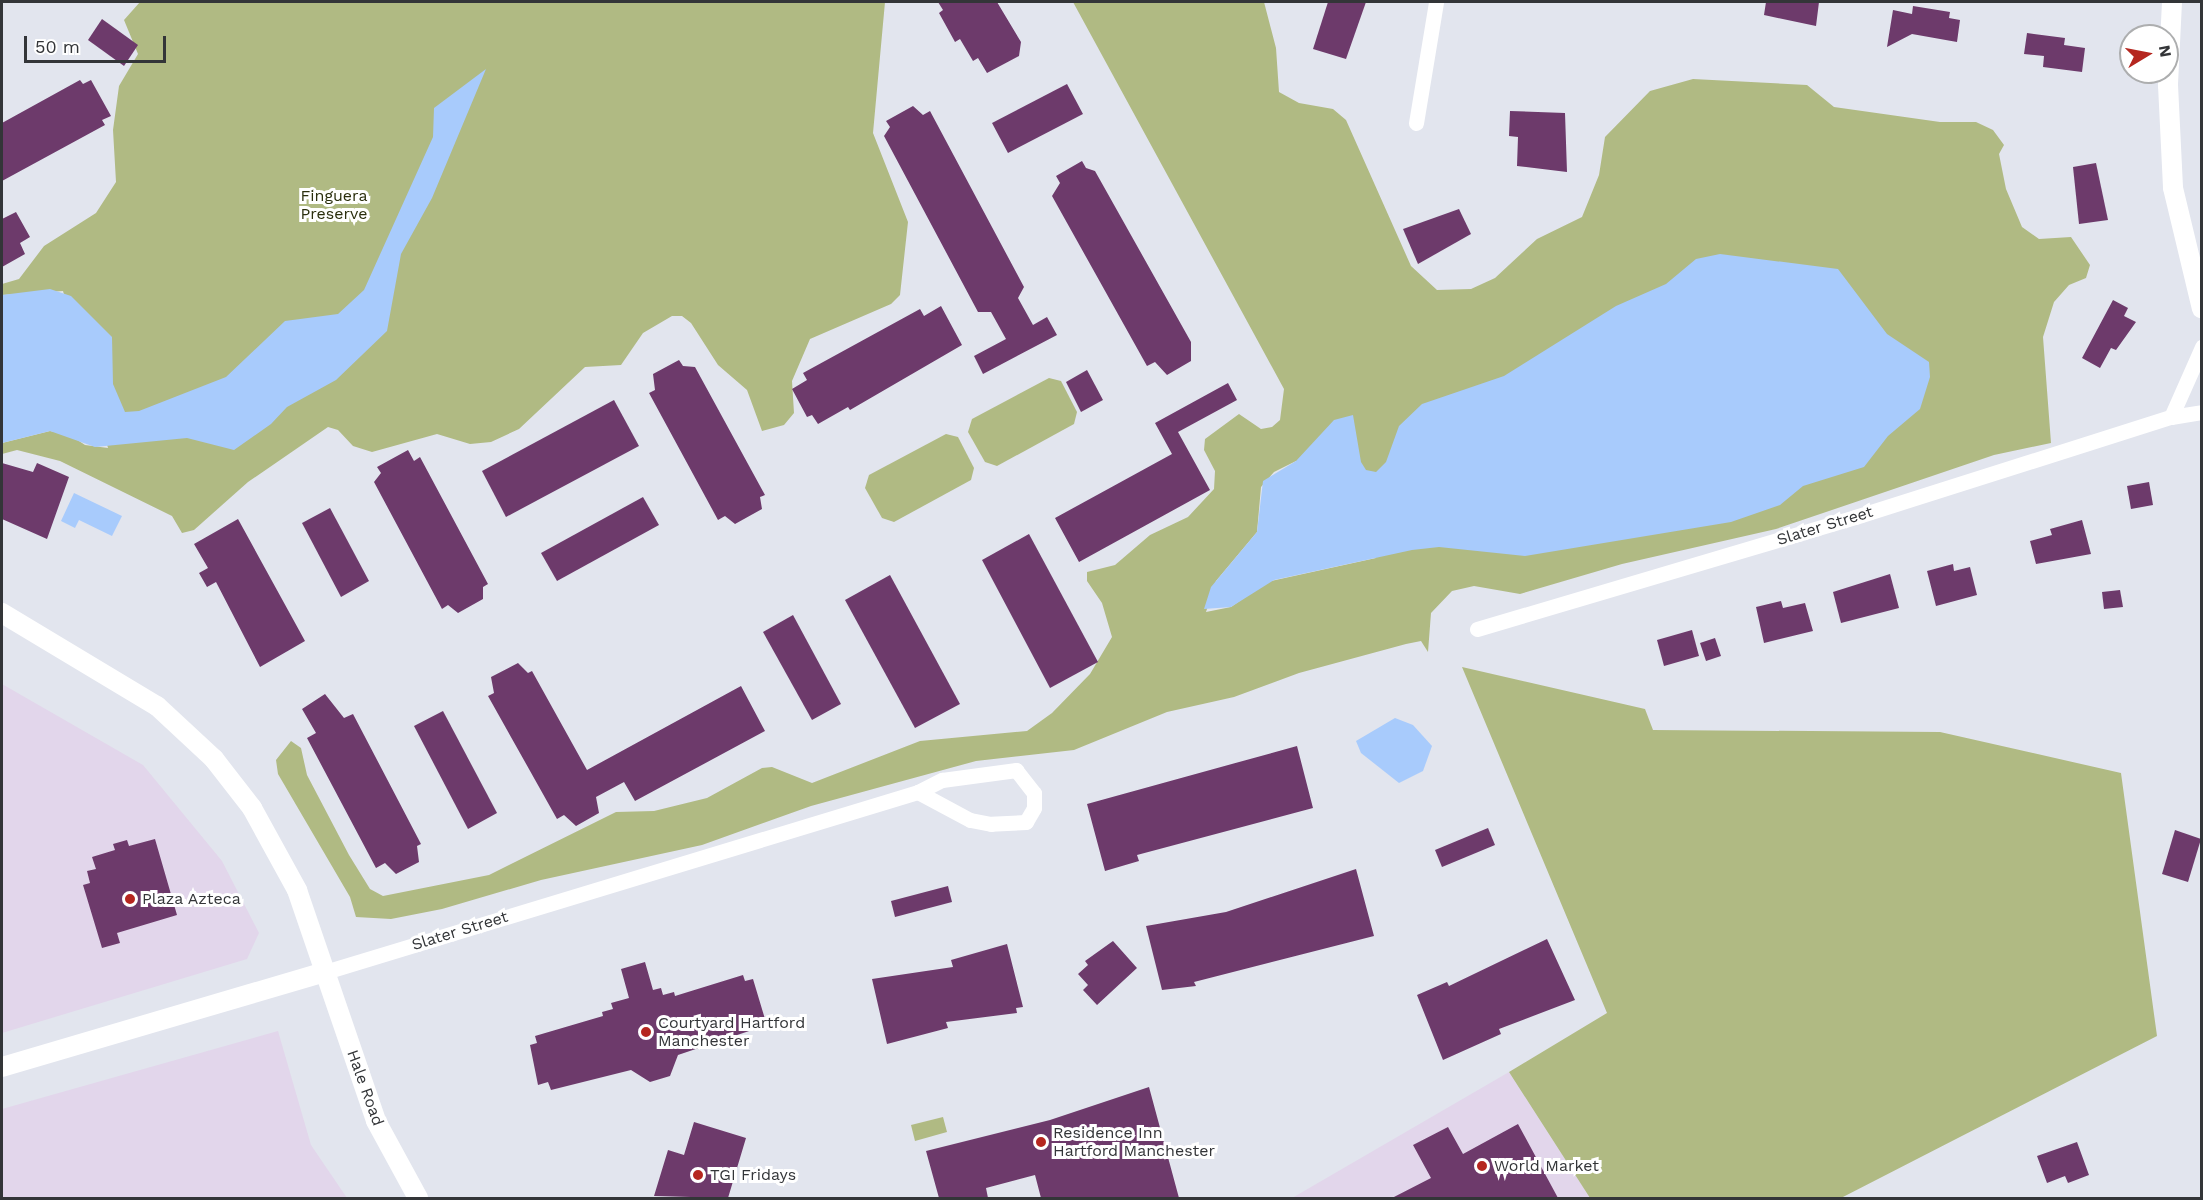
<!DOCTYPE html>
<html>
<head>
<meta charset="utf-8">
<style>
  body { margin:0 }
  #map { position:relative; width:2203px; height:1200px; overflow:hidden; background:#e2e5ee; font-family:"Work Sans",sans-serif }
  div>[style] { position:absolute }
  .commercial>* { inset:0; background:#e2d6eb }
  .green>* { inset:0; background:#b0ba83 }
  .water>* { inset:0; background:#a8cbfc }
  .building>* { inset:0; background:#6d3a6b }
  .minor>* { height:15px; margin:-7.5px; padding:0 7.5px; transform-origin:7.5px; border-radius:7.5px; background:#fff }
  .tertiary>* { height:20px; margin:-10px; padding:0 10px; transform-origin:10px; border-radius:10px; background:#fff }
  .dots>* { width:16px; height:16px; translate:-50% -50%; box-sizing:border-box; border:3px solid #fff; border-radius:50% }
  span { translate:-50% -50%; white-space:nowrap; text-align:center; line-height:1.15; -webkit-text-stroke:6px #fff; paint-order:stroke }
  .park-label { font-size:16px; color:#2a2e0d }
  .street-label { font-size:16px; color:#333538 }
  .poi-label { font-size:16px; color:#333538 }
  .left { translate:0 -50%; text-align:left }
  .frame { position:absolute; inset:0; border:3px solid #333538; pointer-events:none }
  .north { position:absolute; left:2119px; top:24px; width:60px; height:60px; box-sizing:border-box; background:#fff; border:2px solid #adaeaf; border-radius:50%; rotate:80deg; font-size:16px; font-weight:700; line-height:24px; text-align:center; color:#333538 }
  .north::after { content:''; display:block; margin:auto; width:21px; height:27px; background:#b5261f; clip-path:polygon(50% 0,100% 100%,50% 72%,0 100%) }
  .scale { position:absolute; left:24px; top:36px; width:142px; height:27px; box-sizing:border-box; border:3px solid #333538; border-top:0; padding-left:8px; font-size:18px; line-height:21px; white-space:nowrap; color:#333538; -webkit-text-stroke:4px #fff; paint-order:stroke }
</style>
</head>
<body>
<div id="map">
  <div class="commercial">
    <div style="clip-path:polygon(2px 684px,143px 765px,222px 861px,259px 933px,247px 959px,2px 1033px)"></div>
    <div style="clip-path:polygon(278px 1031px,311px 1145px,347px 1198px,2px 1198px,2px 1109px)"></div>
    <div style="clip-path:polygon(1509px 1072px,1590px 1198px,1292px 1198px)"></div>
  </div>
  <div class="green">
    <div style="clip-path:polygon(140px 2px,885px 2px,873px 133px,908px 222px,900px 295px,891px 304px,810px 339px,792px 381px,794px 413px,784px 425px,762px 431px,747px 390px,718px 365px,691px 323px,682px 316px,672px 316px,643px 333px,621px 365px,585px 367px,519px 429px,491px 442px,470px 444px,437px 434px,372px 452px,353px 446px,338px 430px,328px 427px,248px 482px,194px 530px,182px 533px,172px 516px,60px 461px,17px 450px,2px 454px,2px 443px,50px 431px,70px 435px,85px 445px,108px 448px,63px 291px,2px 295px,2px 284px,19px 279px,44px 246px,96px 213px,116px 182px,113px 130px,119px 86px,138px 54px,124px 20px)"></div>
    <div style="clip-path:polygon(evenodd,1073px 2px,1264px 2px,1276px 48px,1279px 92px,1299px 103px,1333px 109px,1346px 120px,1411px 266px,1437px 290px,1471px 289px,1495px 278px,1537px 239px,1582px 217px,1599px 175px,1605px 137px,1650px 91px,1693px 79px,1807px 85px,1834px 107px,1940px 122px,1976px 122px,1993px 130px,2004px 145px,1999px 154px,2006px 189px,2022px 227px,2039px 239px,2071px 237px,2090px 265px,2086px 278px,2069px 285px,2054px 302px,2043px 337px,2051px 443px,1994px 455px,1776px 529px,1622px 564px,1520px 594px,1474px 586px,1452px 591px,1431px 613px,1428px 652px,1421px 641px,1406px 644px,1299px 673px,1234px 697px,1167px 712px,1074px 750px,976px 761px,811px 806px,702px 845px,541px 880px,442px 909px,391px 919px,356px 917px,350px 897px,278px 774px,276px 760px,291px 741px,301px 748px,307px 775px,349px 855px,370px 889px,383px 896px,489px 875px,616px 812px,654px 811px,707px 798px,762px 768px,772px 767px,812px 783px,920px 741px,1027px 731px,1052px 713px,1090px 674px,1112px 637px,1102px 603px,1087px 581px,1087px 572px,1115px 565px,1150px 535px,1188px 517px,1214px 489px,1215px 471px,1204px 450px,1205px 439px,1239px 414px,1261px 429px,1272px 427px,1280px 420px,1284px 389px,1073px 2px,1296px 461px,1376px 558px,1267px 582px,1231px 607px,1206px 612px,1216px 581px,1257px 532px,1261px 487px,1274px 472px,1296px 461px)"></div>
    <div style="clip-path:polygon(1049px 378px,1061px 381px,1077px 412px,1074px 424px,997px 466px,985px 462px,968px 432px,972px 419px)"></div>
    <div style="clip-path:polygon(946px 434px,958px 437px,974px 468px,971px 480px,894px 522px,882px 518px,865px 488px,869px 475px)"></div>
    <div style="clip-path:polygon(1462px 667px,1645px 709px,1653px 730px,1940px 732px,2121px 773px,2157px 1036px,1841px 1198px,1590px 1198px,1509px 1072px,1607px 1013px)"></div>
    <div style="clip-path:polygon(943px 1117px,947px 1132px,915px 1141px,911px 1125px)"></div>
  </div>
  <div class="water">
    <div style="clip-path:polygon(486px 69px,432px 198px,401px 254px,387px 331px,336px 380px,287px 407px,271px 424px,234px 450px,187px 438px,95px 447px,50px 431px,2px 443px,2px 295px,50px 289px,71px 296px,112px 337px,113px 384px,125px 412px,139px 411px,226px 377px,285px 321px,338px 314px,364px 290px,433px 137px,434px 108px)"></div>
    <div style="clip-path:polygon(1720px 254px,1838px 269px,1887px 334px,1929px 362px,1930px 377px,1920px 409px,1888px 436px,1864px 467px,1803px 486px,1780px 505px,1731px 522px,1525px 556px,1439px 547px,1412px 550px,1274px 580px,1231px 607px,1204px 609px,1211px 587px,1257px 532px,1263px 481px,1296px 461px,1334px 420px,1353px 415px,1361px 462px,1366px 470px,1376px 472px,1386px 462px,1399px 426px,1422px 404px,1504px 376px,1616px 306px,1666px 284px,1696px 259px)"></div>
    <div style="clip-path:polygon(74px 493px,122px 516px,112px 536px,79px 520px,75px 528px,61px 521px)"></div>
    <div style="clip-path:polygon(1395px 718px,1413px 725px,1432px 746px,1423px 771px,1399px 783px,1361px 753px,1356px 741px)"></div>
  </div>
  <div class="building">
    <div style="clip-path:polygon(938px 2px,997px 2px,1021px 42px,1019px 56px,987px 73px,978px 58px,973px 61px,960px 39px,955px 42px,939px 13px,943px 10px)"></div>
    <div style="clip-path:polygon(1328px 2px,1366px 2px,1346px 59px,1313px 49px)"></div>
    <div style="clip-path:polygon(1766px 2px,1819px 2px,1816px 26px,1764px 15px)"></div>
    <div style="clip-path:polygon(1913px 6px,1950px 12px,1949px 18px,1960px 20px,1957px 42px,1912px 34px,1887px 47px,1893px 10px,1912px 14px)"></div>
    <div style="clip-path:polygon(102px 19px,138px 45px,124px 66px,88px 40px)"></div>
    <div style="clip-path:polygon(2027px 33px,2065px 38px,2064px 45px,2085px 48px,2082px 72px,2043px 67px,2044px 56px,2024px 54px)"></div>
    <div style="clip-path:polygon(80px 80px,83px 84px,91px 80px,111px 116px,102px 120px,105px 125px,2px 181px,2px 123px)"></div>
    <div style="clip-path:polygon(1067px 84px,1083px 114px,1008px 153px,992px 123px)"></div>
    <div style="clip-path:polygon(913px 106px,923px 115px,930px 111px,1024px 287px,1018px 298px,1033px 325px,1047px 317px,1057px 335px,983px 374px,974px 356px,1006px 339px,991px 312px,978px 312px,884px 136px,890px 127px,886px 121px)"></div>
    <div style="clip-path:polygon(1510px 111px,1565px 113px,1567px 172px,1517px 166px,1518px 137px,1509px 136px)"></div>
    <div style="clip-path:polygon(1082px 161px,1086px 168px,1095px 171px,1191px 342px,1191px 361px,1167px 375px,1155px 362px,1147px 366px,1052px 196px,1060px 183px,1056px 176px)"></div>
    <div style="clip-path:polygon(2096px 163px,2108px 220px,2079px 224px,2073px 167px)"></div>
    <div style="clip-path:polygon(1459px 209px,1471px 234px,1418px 264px,1403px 229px)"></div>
    <div style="clip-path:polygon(16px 212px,30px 237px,20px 243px,25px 254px,2px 267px,2px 219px)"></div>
    <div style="clip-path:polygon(2113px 300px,2128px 308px,2124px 316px,2136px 322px,2116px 350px,2111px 348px,2100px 368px,2082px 358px)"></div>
    <div style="clip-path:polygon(941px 306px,962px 345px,850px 410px,848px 407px,818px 424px,812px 415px,807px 417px,792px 389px,807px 380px,803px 373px,920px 309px,924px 316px)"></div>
    <div style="clip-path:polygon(679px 360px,683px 366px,695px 367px,765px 495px,760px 497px,762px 509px,735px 524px,725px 516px,718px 520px,649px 393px,655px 390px,653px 374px)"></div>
    <div style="clip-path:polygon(1087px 370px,1103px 400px,1081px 412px,1066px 382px)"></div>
    <div style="clip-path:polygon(1228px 383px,1237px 400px,1178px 432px,1210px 490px,1079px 562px,1055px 518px,1172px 454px,1155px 423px)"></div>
    <div style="clip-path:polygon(614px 400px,639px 446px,506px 517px,482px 471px)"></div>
    <div style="clip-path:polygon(408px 450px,414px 461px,420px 457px,488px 584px,483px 587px,483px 599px,458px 613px,448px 605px,442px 609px,374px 482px,381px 473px,377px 467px)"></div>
    <div style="clip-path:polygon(2px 463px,33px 472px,37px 463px,69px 477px,47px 539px,2px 519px)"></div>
    <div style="clip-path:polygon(2149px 482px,2153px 505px,2131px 509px,2127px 486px)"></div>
    <div style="clip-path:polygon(643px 497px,659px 525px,557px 581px,541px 553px)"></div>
    <div style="clip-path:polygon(330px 508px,369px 581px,341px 597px,302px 523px)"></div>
    <div style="clip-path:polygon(238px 519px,305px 641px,260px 667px,216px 582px,207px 587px,199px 573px,208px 568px,194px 544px)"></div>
    <div style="clip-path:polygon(2082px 520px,2091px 554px,2036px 564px,2030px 541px,2052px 535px,2050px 529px)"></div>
    <div style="clip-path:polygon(1029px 534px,1098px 662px,1050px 688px,982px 560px)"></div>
    <div style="clip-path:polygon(1953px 564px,1954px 571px,1970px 567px,1977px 595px,1936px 606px,1927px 571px)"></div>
    <div style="clip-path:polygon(1890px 574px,1899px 608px,1841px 623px,1833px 592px)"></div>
    <div style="clip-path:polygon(890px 575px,960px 704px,915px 728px,845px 600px)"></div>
    <div style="clip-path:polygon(2120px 590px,2123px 607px,2104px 609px,2102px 592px)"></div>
    <div style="clip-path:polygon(1781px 601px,1783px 608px,1805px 603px,1813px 631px,1764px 643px,1756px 607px)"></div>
    <div style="clip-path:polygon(793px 615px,841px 704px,812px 720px,763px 632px)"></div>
    <div style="clip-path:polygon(1692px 630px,1699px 656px,1664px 666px,1657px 640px)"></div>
    <div style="clip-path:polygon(1715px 638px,1721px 656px,1706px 661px,1700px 643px)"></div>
    <div style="clip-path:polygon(518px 663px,528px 673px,532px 671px,587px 770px,741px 686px,765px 731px,635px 801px,624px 782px,596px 797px,599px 813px,576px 826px,564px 815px,557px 819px,488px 696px,494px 693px,491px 677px)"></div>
    <div style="clip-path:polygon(325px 694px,344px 718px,353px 714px,421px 844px,417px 846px,419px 862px,396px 874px,385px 863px,376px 868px,307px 738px,316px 733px,302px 709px)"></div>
    <div style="clip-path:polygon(443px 711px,497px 813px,468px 829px,414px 726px)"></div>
    <div style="clip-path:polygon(1297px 746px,1313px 808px,1137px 855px,1139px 861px,1105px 871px,1087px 804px)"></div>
    <div style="clip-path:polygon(1488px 828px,1495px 845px,1442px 867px,1435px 850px)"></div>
    <div style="clip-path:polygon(2175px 830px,2201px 839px,2188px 882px,2162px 874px)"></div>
    <div style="clip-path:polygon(155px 839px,177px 915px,117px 933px,120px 943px,102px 948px,83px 885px,90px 883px,87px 871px,96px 869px,92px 857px,115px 850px,113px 844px,127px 840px,129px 846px)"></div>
    <div style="clip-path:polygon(1356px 869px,1374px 936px,1194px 982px,1196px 986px,1162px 990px,1146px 926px,1226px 912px)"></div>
    <div style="clip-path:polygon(948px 886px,952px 902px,895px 917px,891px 901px)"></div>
    <div style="clip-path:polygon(1547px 939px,1575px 1000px,1499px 1029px,1501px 1034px,1443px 1060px,1417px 995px,1447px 982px,1449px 986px)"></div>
    <div style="clip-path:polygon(1113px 941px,1137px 968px,1097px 1005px,1083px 990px,1088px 985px,1078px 974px,1088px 965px,1085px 961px)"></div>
    <div style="clip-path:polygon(1007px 944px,1023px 1007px,1016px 1008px,1017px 1013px,946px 1022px,948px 1028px,887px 1044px,872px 979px,953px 967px,951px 960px)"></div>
    <div style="clip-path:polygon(645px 962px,653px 990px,661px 988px,663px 995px,674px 992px,675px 996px,743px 975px,745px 981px,753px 979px,765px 1019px,756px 1022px,758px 1028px,678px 1055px,670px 1076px,650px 1082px,631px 1070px,551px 1090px,548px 1082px,538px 1085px,530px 1045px,537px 1043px,535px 1036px,603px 1016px,602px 1012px,613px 1009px,611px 1003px,629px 998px,621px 969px)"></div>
    <div style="clip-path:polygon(1149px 1087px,1179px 1198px,1041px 1198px,1035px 1175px,986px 1188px,988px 1198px,939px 1198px,926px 1151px,1050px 1120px)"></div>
    <div style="clip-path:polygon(694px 1122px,746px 1138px,728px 1198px,654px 1196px,668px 1150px,684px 1155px)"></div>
    <div style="clip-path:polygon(1518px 1124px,1558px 1198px,1392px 1198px,1431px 1178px,1413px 1145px,1448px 1127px,1463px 1154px)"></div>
    <div style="clip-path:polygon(2077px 1142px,2089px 1175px,2068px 1183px,2065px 1176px,2047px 1183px,2037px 1156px)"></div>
  </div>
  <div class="minor">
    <div style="left:1416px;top:123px;width:123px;rotate:-80.6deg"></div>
    <div style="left:2171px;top:417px;width:77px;rotate:-66.1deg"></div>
    <div style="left:1477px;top:629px;width:394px;rotate:-16.5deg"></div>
    <div style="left:1855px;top:517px;width:331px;rotate:-17.6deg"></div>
    <div style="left:2171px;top:417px;width:31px;rotate:-9deg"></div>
    <div style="left:325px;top:972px;width:620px;rotate:-16.89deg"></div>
    <div style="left:918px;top:792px;width:27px;rotate:-27deg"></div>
    <div style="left:942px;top:780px;width:75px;rotate:-7.7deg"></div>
    <div style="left:1016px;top:770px;width:29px;rotate:52deg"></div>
    <div style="left:1034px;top:793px;width:15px;rotate:90deg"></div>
    <div style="left:1034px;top:808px;width:16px;rotate:120deg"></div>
    <div style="left:1026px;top:822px;width:35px;rotate:177deg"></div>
    <div style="left:991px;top:824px;width:21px;rotate:-169deg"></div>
    <div style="left:970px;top:820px;width:59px;rotate:-151.7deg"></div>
  </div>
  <div class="tertiary">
    <div style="left:2172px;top:2px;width:83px;rotate:92.8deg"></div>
    <div style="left:2168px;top:85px;width:103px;rotate:87.2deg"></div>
    <div style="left:2173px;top:188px;width:124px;rotate:76.5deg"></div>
    <div style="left:2px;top:613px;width:181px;rotate:31deg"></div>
    <div style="left:157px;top:706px;width:78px;rotate:42.9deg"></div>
    <div style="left:214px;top:759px;width:62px;rotate:52.2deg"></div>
    <div style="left:252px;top:808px;width:94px;rotate:61.2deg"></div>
    <div style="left:297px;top:890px;width:244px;rotate:71.1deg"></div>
    <div style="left:376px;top:1121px;width:88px;rotate:61.4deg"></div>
    <div style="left:2px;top:1067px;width:337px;rotate:-16.4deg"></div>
  </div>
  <div class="dots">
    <div style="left:130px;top:899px;background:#b5261f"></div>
    <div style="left:646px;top:1032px;background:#b5261f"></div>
    <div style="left:1041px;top:1142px;background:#b5261f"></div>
    <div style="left:1482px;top:1166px;background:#b5261f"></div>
    <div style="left:698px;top:1175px;background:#b5261f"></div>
  </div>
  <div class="park-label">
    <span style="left:334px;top:205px">Finguera<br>Preserve</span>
  </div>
  <div class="street-label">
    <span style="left:1825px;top:526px;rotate:-17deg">Slater Street</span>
    <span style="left:460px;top:931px;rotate:-17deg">Slater Street</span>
    <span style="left:365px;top:1088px;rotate:70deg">Hale Road</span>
  </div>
  <div class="poi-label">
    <span class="left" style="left:142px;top:899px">Plaza Azteca</span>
    <span class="left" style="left:658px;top:1032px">Courtyard Hartford<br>Manchester</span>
    <span class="left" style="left:1053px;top:1142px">Residence Inn<br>Hartford Manchester</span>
    <span class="left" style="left:1494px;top:1166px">World Market</span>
    <span class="left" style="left:710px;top:1175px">TGI Fridays</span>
  </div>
  <div class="frame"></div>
  <div class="north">N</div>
  <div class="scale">50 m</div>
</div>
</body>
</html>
